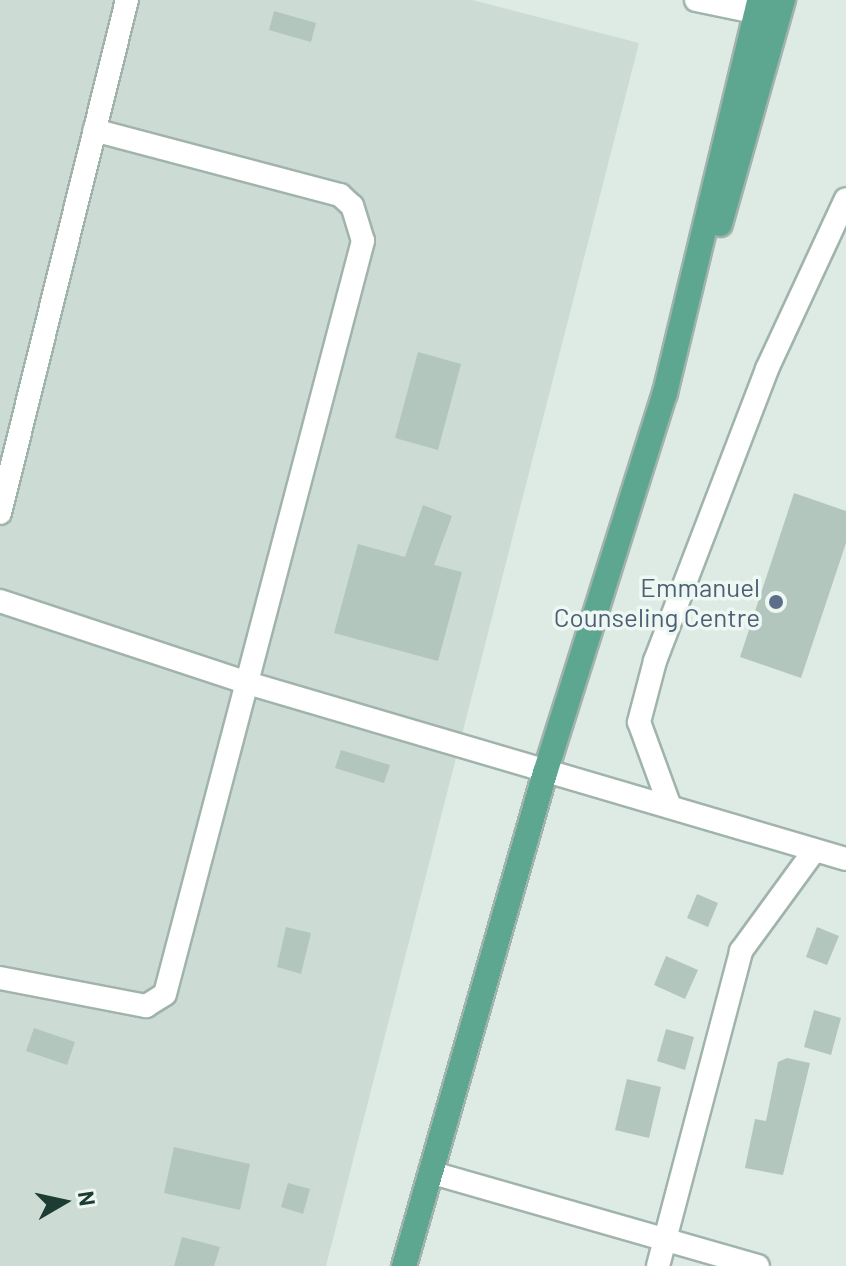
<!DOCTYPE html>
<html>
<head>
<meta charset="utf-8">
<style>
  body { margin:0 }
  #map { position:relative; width:846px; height:1266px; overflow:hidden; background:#deebe5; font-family:Barlow,sans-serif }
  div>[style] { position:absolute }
  .built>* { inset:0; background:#ccdbd3 }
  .building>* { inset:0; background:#b3c6bd }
  .roads { filter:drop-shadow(2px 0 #a0b3ac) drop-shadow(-2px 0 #a0b3ac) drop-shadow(0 2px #a0b3ac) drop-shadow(0 -2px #a0b3ac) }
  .minor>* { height:22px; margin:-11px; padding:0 11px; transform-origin:11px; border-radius:11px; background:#fff }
  .major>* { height:24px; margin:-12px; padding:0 12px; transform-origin:12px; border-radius:12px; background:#5da690 }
  .dots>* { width:22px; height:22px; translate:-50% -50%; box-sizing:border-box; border:4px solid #eef8f3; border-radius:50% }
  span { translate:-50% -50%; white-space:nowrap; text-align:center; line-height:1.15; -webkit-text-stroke:7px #eef8f3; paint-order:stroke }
  .service-label { font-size:26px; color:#4e5e75 }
  .right { translate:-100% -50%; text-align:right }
  .north { position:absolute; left:24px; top:1162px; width:80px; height:80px; -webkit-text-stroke:6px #eef8f3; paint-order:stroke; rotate:81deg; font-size:22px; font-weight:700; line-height:32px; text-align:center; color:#1d3c33 }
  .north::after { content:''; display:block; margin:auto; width:28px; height:36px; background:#1d3c33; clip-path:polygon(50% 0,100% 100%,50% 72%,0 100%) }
</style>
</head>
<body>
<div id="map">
  <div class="built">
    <div style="clip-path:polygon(0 0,472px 0,639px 43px,326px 1266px,0 1266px)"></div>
  </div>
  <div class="building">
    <div style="clip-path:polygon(274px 11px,316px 23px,311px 42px,269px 30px)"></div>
    <div style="clip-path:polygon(418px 352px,461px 364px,438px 450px,395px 438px)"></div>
    <div style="clip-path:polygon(794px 493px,846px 511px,846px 543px,801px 678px,740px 657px)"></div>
    <div style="clip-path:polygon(423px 505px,452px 516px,434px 565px,462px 572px,438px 661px,334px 633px,358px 544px,405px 557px)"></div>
    <div style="clip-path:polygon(341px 750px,390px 765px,384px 783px,335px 768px)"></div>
    <div style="clip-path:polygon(697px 894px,718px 903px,708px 927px,687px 918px)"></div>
    <div style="clip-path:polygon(286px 927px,311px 933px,301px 974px,277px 967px)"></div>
    <div style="clip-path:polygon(817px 927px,839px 936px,827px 965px,806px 957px)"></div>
    <div style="clip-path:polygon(666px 956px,698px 970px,685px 999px,654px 985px)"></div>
    <div style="clip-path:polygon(814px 1010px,841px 1018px,831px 1055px,804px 1047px)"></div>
    <div style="clip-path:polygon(34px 1028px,75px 1042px,67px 1065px,26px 1051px)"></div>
    <div style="clip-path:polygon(666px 1029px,694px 1037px,685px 1070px,657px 1061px)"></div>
    <div style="clip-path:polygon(787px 1058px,810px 1063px,783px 1175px,745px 1168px,755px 1119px,766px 1121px,778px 1062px)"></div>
    <div style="clip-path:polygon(627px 1079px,661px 1087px,649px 1138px,615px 1130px)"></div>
    <div style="clip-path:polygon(174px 1147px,250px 1164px,240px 1210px,164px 1193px)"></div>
    <div style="clip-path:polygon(288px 1183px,310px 1189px,303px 1214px,281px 1207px)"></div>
    <div style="clip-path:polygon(182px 1237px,220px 1247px,214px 1266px,174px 1266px)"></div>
  </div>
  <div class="roads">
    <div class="minor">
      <div style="left:696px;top:0;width:79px;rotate:11.7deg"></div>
      <div style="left:0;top:513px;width:528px;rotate:-76.1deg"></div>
      <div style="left:0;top:601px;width:264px;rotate:18.3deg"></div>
      <div style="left:251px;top:684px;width:620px;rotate:16.39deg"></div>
      <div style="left:669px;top:804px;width:87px;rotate:-110.1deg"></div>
      <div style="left:639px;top:722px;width:63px;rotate:-75.3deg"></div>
      <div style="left:655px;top:661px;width:313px;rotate:-69deg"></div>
      <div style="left:767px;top:369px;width:187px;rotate:-65.1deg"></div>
      <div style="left:0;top:978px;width:149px;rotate:10.9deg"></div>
      <div style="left:146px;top:1006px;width:22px;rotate:-32deg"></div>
      <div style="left:165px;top:994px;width:779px;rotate:-75.27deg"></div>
      <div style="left:363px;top:241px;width:37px;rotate:-107deg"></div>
      <div style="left:352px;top:206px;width:16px;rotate:-137deg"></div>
      <div style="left:340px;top:195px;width:254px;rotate:-165.2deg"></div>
      <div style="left:433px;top:1173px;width:338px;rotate:16deg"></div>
      <div style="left:658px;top:1266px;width:326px;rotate:-75.2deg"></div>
      <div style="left:741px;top:951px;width:124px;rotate:-53.9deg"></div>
    </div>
    <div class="major">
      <div style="left:720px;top:224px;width:233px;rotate:-74.3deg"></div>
      <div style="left:404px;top:1266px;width:513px;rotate:-74.04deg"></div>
      <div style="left:545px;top:773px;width:398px;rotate:-72.5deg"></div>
      <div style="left:665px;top:393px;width:404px;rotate:-76.5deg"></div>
    </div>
  </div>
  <div class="dots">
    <div style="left:776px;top:602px;background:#5c6f8a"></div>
  </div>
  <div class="service-label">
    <span class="right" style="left:760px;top:602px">Emmanuel<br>Counseling Centre</span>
  </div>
  <div class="north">N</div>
</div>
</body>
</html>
